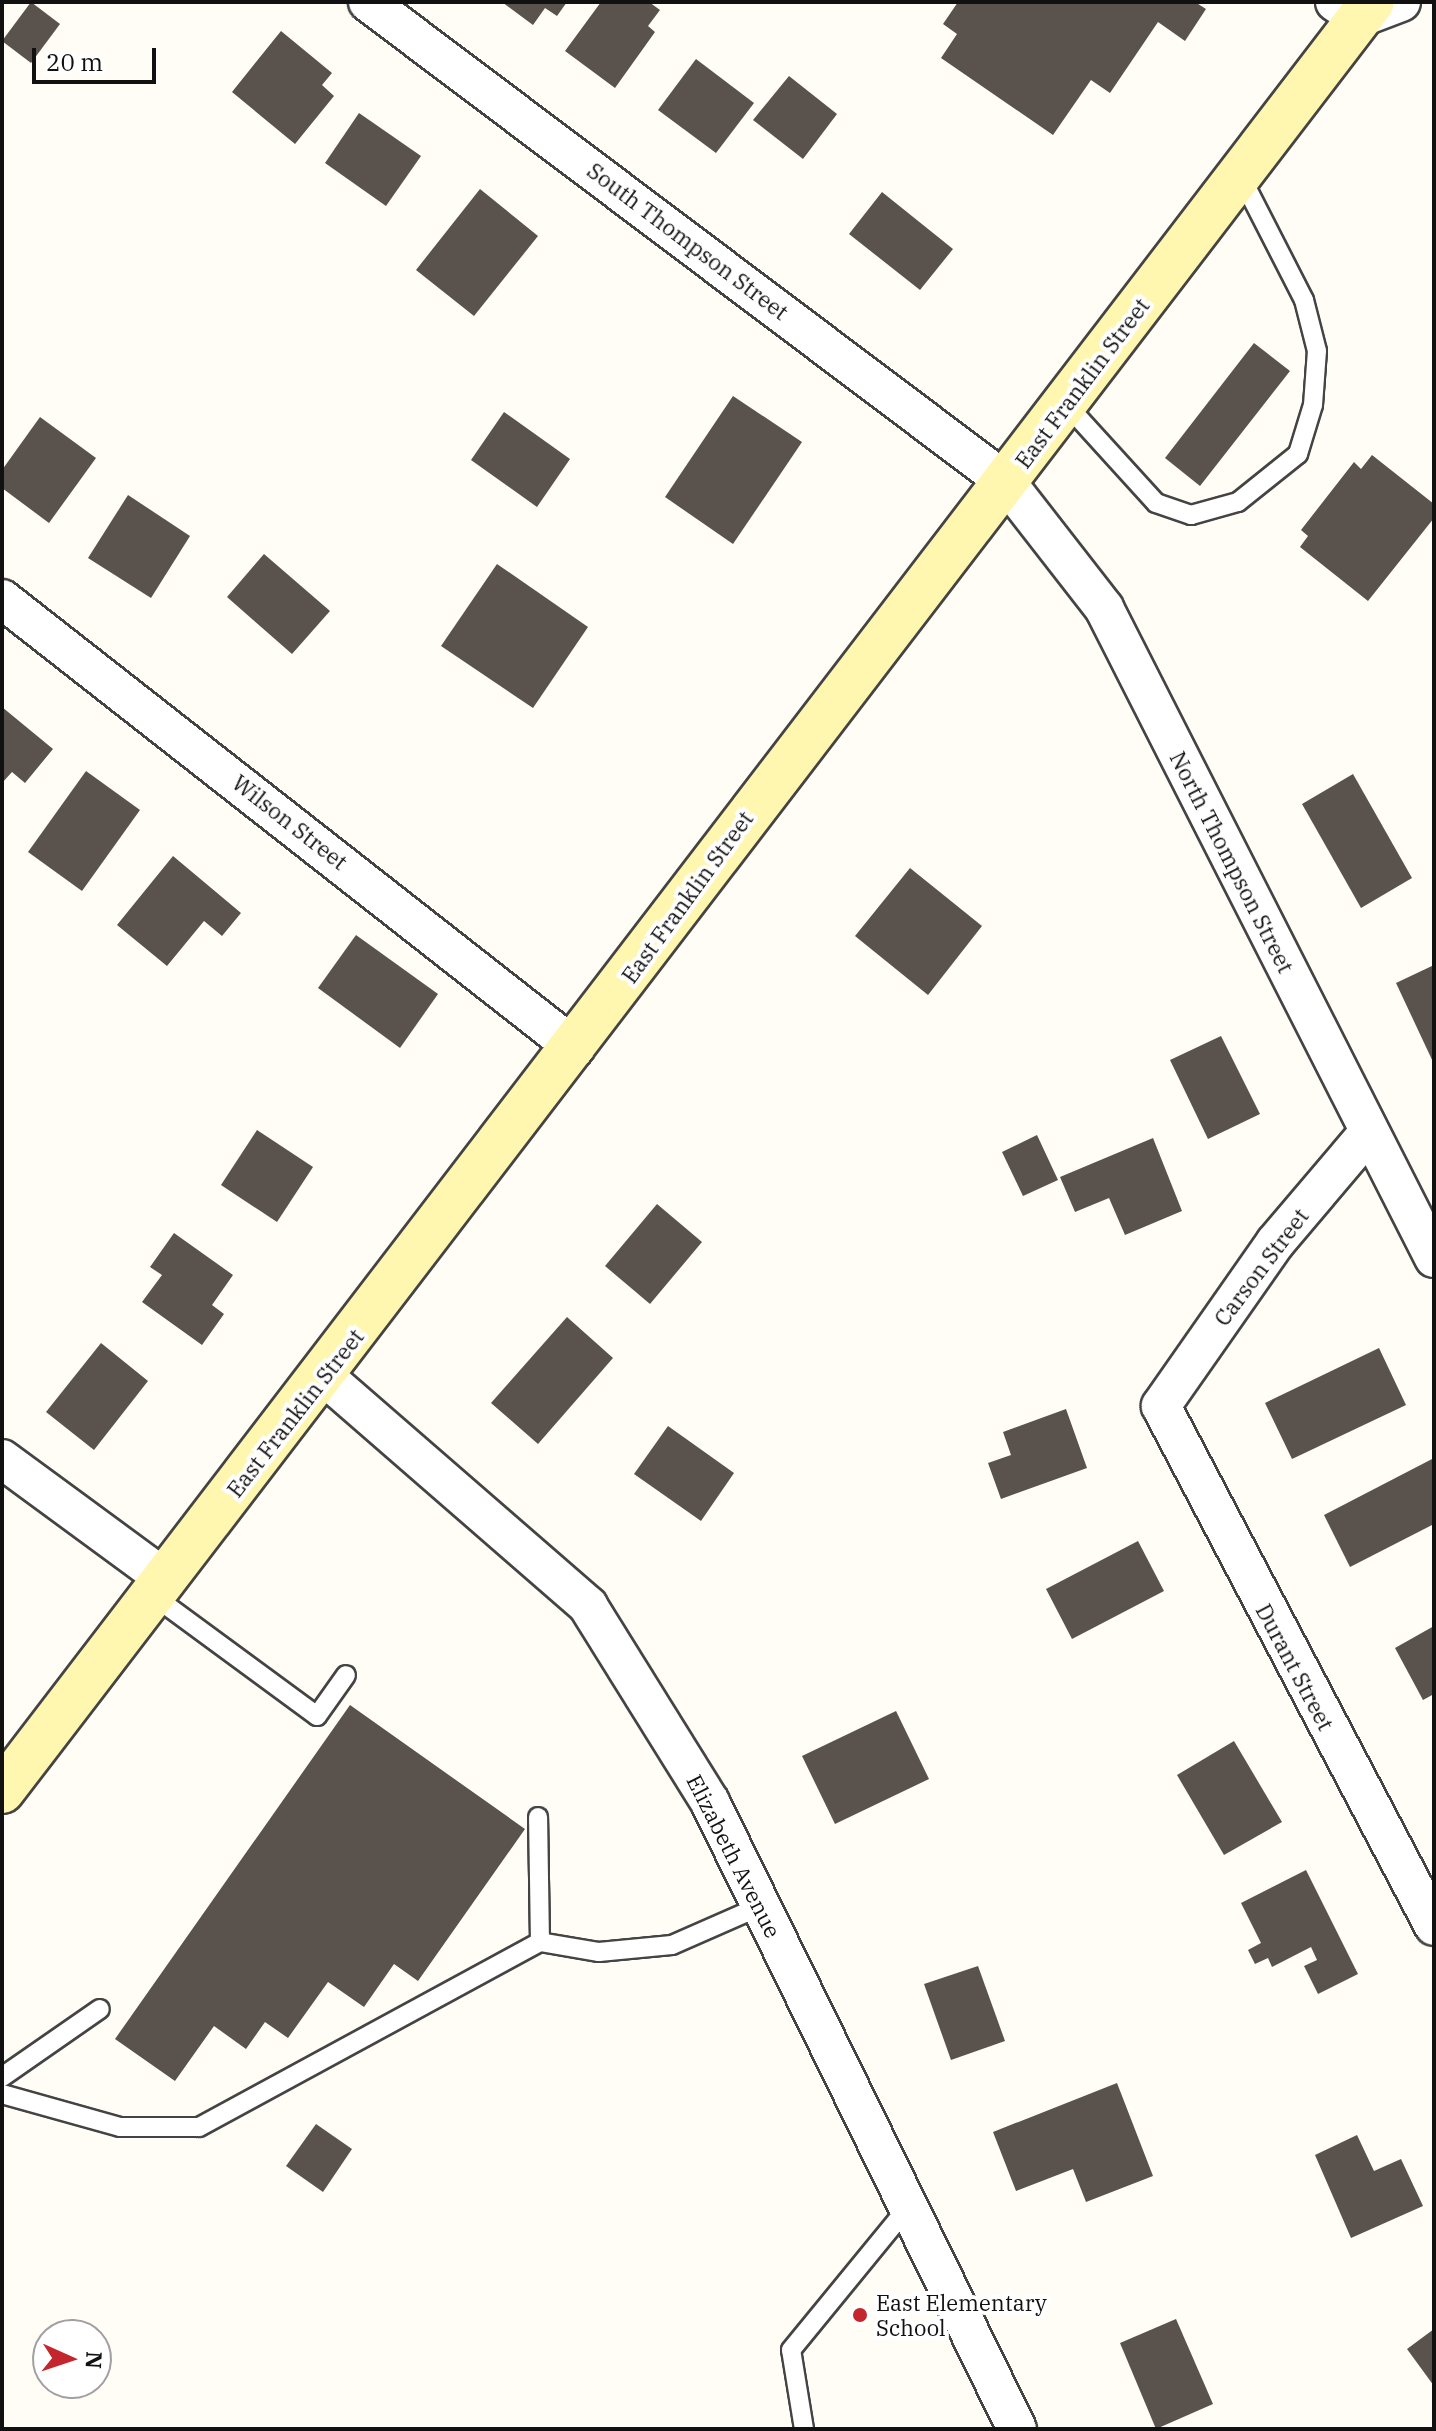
<!DOCTYPE html>
<html>
<head>
<meta charset="utf-8">
<style>
  body { margin:0 }
  #map { position:relative; width:1436px; height:2431px; overflow:hidden; background:#fffdf5; font-family:"IBM Plex Serif",serif }
  div>[style] { position:absolute }
  .building>* { inset:0; background:#5a524d }
  .roads { filter:drop-shadow(2px 0 #444) drop-shadow(-2px 0 #444) drop-shadow(0 2px #444) drop-shadow(0 -2px #444) }
  .service>* { height:18px; margin:-9px; padding:0 9px; transform-origin:9px; border-radius:9px; background:#fff }
  .minor>* { height:38px; margin:-19px; padding:0 19px; transform-origin:19px; border-radius:19px; background:#fff }
  .secondary>* { height:44px; margin:-22px; padding:0 22px; transform-origin:22px; border-radius:22px; background:#fff6b0 }
  .dots>* { width:22px; height:22px; translate:-50% -50%; box-sizing:border-box; border:4px solid #fff; border-radius:50% }
  span { translate:-50% -50%; white-space:nowrap; text-align:center; line-height:1.15; -webkit-text-stroke:8px #fff; paint-order:stroke }
  .street-label { font-size:22px; color:#111 }
  .poi-label { font-size:22px; color:#111 }
  .left { translate:0 -50%; text-align:left }
  .frame { position:absolute; inset:0; border:4px solid #111; pointer-events:none }
  .north { position:absolute; left:32px; top:2319px; width:80px; height:80px; box-sizing:border-box; background:#fff; border:2px solid #a0a0a0; border-radius:50%; rotate:93deg; font-size:22px; font-weight:700; line-height:32px; text-align:center; color:#111 }
  .north::after { content:''; display:block; margin:auto; width:28px; height:36px; background:#c4262e; clip-path:polygon(50% 0,100% 100%,50% 72%,0 100%) }
  .scale { position:absolute; left:32px; top:48px; width:124px; height:36px; box-sizing:border-box; border:4px solid #111; border-top:0; padding-left:10px; font-size:24px; line-height:28px; white-space:nowrap; color:#111; -webkit-text-stroke:6px #fff; paint-order:stroke }
</style>
</head>
<body>
<div id="map">
  <div class="building">
    <div style="clip-path:polygon(31px 2px,60px 24px,31px 63px,2px 41px)"></div>
    <div style="clip-path:polygon(502px 2px,567px 2px,557px 16px,545px 8px,533px 25px)"></div>
    <div style="clip-path:polygon(601px 2px,649px 2px,660px 10px,648px 26px,655px 32px,615px 88px,565px 51px)"></div>
    <div style="clip-path:polygon(958px 2px,1195px 2px,1206px 9px,1185px 41px,1158px 22px,1110px 93px,1091px 80px,1053px 135px,941px 58px,957px 34px,943px 24px)"></div>
    <div style="clip-path:polygon(281px 31px,332px 73px,322px 85px,334px 96px,295px 144px,232px 92px)"></div>
    <div style="clip-path:polygon(696px 59px,754px 103px,716px 153px,658px 110px)"></div>
    <div style="clip-path:polygon(789px 76px,837px 114px,803px 159px,753px 120px)"></div>
    <div style="clip-path:polygon(359px 113px,421px 156px,386px 206px,325px 163px)"></div>
    <div style="clip-path:polygon(480px 189px,538px 236px,474px 316px,416px 270px)"></div>
    <div style="clip-path:polygon(882px 192px,953px 249px,920px 290px,849px 234px)"></div>
    <div style="clip-path:polygon(1254px 343px,1290px 371px,1200px 486px,1165px 458px)"></div>
    <div style="clip-path:polygon(733px 396px,802px 442px,733px 544px,665px 497px)"></div>
    <div style="clip-path:polygon(504px 412px,570px 459px,537px 507px,471px 460px)"></div>
    <div style="clip-path:polygon(40px 417px,96px 458px,49px 523px,2px 488px,2px 470px)"></div>
    <div style="clip-path:polygon(1372px 455px,1434px 504px,1434px 518px,1368px 601px,1300px 547px,1308px 536px,1301px 530px,1354px 462px,1361px 469px)"></div>
    <div style="clip-path:polygon(128px 495px,190px 536px,151px 598px,88px 558px)"></div>
    <div style="clip-path:polygon(264px 554px,330px 611px,292px 654px,227px 597px)"></div>
    <div style="clip-path:polygon(497px 564px,588px 627px,533px 708px,441px 646px)"></div>
    <div style="clip-path:polygon(2px 707px,53px 749px,25px 783px,12px 772px,2px 783px)"></div>
    <div style="clip-path:polygon(86px 771px,140px 810px,82px 891px,28px 852px)"></div>
    <div style="clip-path:polygon(1353px 774px,1412px 878px,1361px 908px,1302px 804px)"></div>
    <div style="clip-path:polygon(173px 856px,241px 913px,222px 936px,204px 921px,167px 966px,117px 925px)"></div>
    <div style="clip-path:polygon(910px 868px,982px 926px,928px 995px,855px 936px)"></div>
    <div style="clip-path:polygon(356px 935px,438px 994px,400px 1048px,318px 988px)"></div>
    <div style="clip-path:polygon(1434px 965px,1434px 1064px,1396px 983px)"></div>
    <div style="clip-path:polygon(1221px 1036px,1260px 1114px,1208px 1139px,1170px 1060px)"></div>
    <div style="clip-path:polygon(257px 1130px,313px 1167px,277px 1222px,221px 1185px)"></div>
    <div style="clip-path:polygon(1037px 1135px,1058px 1180px,1023px 1196px,1002px 1152px)"></div>
    <div style="clip-path:polygon(1153px 1138px,1182px 1211px,1125px 1235px,1109px 1198px,1075px 1212px,1060px 1177px)"></div>
    <div style="clip-path:polygon(657px 1204px,702px 1242px,650px 1304px,605px 1266px)"></div>
    <div style="clip-path:polygon(174px 1233px,233px 1275px,212px 1305px,224px 1314px,202px 1345px,142px 1302px,162px 1275px,150px 1267px)"></div>
    <div style="clip-path:polygon(567px 1317px,613px 1358px,538px 1444px,491px 1403px)"></div>
    <div style="clip-path:polygon(101px 1343px,148px 1381px,94px 1450px,46px 1412px)"></div>
    <div style="clip-path:polygon(1379px 1348px,1406px 1405px,1292px 1459px,1265px 1403px)"></div>
    <div style="clip-path:polygon(1066px 1409px,1087px 1468px,1001px 1499px,988px 1463px,1011px 1455px,1003px 1432px)"></div>
    <div style="clip-path:polygon(668px 1426px,734px 1473px,701px 1521px,634px 1474px)"></div>
    <div style="clip-path:polygon(1434px 1458px,1434px 1524px,1350px 1567px,1324px 1515px)"></div>
    <div style="clip-path:polygon(1138px 1541px,1164px 1591px,1072px 1639px,1046px 1589px)"></div>
    <div style="clip-path:polygon(1434px 1626px,1434px 1694px,1423px 1700px,1395px 1648px)"></div>
    <div style="clip-path:polygon(350px 1705px,525px 1829px,418px 1981px,394px 1964px,364px 2007px,328px 1982px,288px 2038px,265px 2022px,246px 2049px,214px 2026px,175px 2081px,115px 2039px)"></div>
    <div style="clip-path:polygon(896px 1711px,929px 1779px,835px 1824px,802px 1756px)"></div>
    <div style="clip-path:polygon(1234px 1741px,1282px 1822px,1224px 1855px,1177px 1775px)"></div>
    <div style="clip-path:polygon(1306px 1870px,1358px 1974px,1318px 1994px,1304px 1966px,1317px 1960px,1311px 1947px,1272px 1967px,1268px 1958px,1255px 1964px,1248px 1950px,1261px 1943px,1241px 1903px)"></div>
    <div style="clip-path:polygon(978px 1966px,1005px 2041px,951px 2060px,924px 1984px)"></div>
    <div style="clip-path:polygon(1117px 2083px,1153px 2176px,1086px 2202px,1073px 2169px,1016px 2191px,993px 2132px)"></div>
    <div style="clip-path:polygon(316px 2124px,352px 2149px,323px 2192px,286px 2166px)"></div>
    <div style="clip-path:polygon(1357px 2135px,1374px 2171px,1401px 2159px,1423px 2206px,1351px 2238px,1315px 2155px)"></div>
    <div style="clip-path:polygon(1176px 2319px,1213px 2404px,1156px 2429px,1120px 2343px)"></div>
    <div style="clip-path:polygon(1434px 2329px,1434px 2386px,1407px 2349px)"></div>
  </div>
  <div class="roads">
    <div class="service">
      <div style="left:1066px;top:404px;width:134px;rotate:47.7deg"></div>
      <div style="left:1156px;top:503px;width:37px;rotate:19deg"></div>
      <div style="left:1191px;top:515px;width:49px;rotate:-15.5deg"></div>
      <div style="left:1238px;top:502px;width:77px;rotate:-38.7deg"></div>
      <div style="left:1298px;top:454px;width:51px;rotate:-73deg"></div>
      <div style="left:1313px;top:405px;width:54px;rotate:-85.8deg"></div>
      <div style="left:1317px;top:351px;width:53px;rotate:-104.3deg"></div>
      <div style="left:1304px;top:300px;width:138px;rotate:-117.1deg"></div>
      <div style="left:151px;top:1594px;width:206px;rotate:36.3deg"></div>
      <div style="left:317px;top:1716px;width:50px;rotate:-54.7deg"></div>
      <div style="left:540px;top:1942px;width:60px;rotate:9.6deg"></div>
      <div style="left:599px;top:1952px;width:73px;rotate:-5.5deg"></div>
      <div style="left:672px;top:1945px;width:97px;rotate:-23.7deg"></div>
      <div style="left:2px;top:2077px;width:119px;rotate:-34.8deg"></div>
      <div style="left:2px;top:2094px;width:123px;rotate:15.6deg"></div>
      <div style="left:120px;top:2127px;width:79px"></div>
      <div style="left:199px;top:2127px;width:388px;rotate:-28.5deg"></div>
      <div style="left:540px;top:1942px;width:125px;rotate:-90.9deg"></div>
      <div style="left:804px;top:2429px;width:80px;rotate:-99.3deg"></div>
      <div style="left:791px;top:2350px;width:185px;rotate:-50.7deg"></div>
    </div>
    <div class="minor">
      <div style="left:368px;top:2px;width:798px;rotate:36.96deg"></div>
      <div style="left:1006px;top:482px;width:160px;rotate:52.1deg"></div>
      <div style="left:1104px;top:608px;width:729px;rotate:63.08deg"></div>
      <div style="left:1335px;top:2px;width:29px;rotate:34deg"></div>
      <div style="left:1359px;top:18px;width:45px;rotate:-20.9deg"></div>
      <div style="left:2px;top:599px;width:728px;rotate:38.08deg"></div>
      <div style="left:1369px;top:1132px;width:145px;rotate:130.3deg"></div>
      <div style="left:1275px;top:1243px;width:199px;rotate:125deg"></div>
      <div style="left:1161px;top:1406px;width:587px;rotate:62.3deg"></div>
      <div style="left:325px;top:1377px;width:349px;rotate:41deg"></div>
      <div style="left:588px;top:1606px;width:231px;rotate:58.1deg"></div>
      <div style="left:710px;top:1802px;width:698px;rotate:63.91deg"></div>
      <div style="left:2px;top:1459px;width:201px;rotate:36.3deg"></div>
    </div>
    <div class="secondary">
      <div style="left:2px;top:1791px;width:2253px;rotate:-52.56deg"></div>
    </div>
  </div>
  <div class="dots">
    <div style="left:860px;top:2315px;background:#c4262e"></div>
  </div>
  <div class="street-label">
    <span style="left:688px;top:241px;rotate:37deg">South Thompson Street</span>
    <span style="left:1082px;top:383px;rotate:-53deg">East Franklin Street</span>
    <span style="left:290px;top:822px;rotate:38deg">Wilson Street</span>
    <span style="left:1232px;top:862px;rotate:63deg">North Thompson Street</span>
    <span style="left:687px;top:897px;rotate:-54deg">East Franklin Street</span>
    <span style="left:1261px;top:1267px;rotate:-53deg">Carson Street</span>
    <span style="left:295px;top:1413px;rotate:-52deg">East Franklin Street</span>
    <span style="left:1295px;top:1667px;rotate:62deg">Durant Street</span>
    <span style="left:734px;top:1856px;rotate:63deg">Elizabeth Avenue</span>
  </div>
  <div class="poi-label">
    <span class="left" style="left:876px;top:2315px">East Elementary<br>School</span>
  </div>
  <div class="frame"></div>
  <div class="north">N</div>
  <div class="scale">20 m</div>
</div>
</body>
</html>
